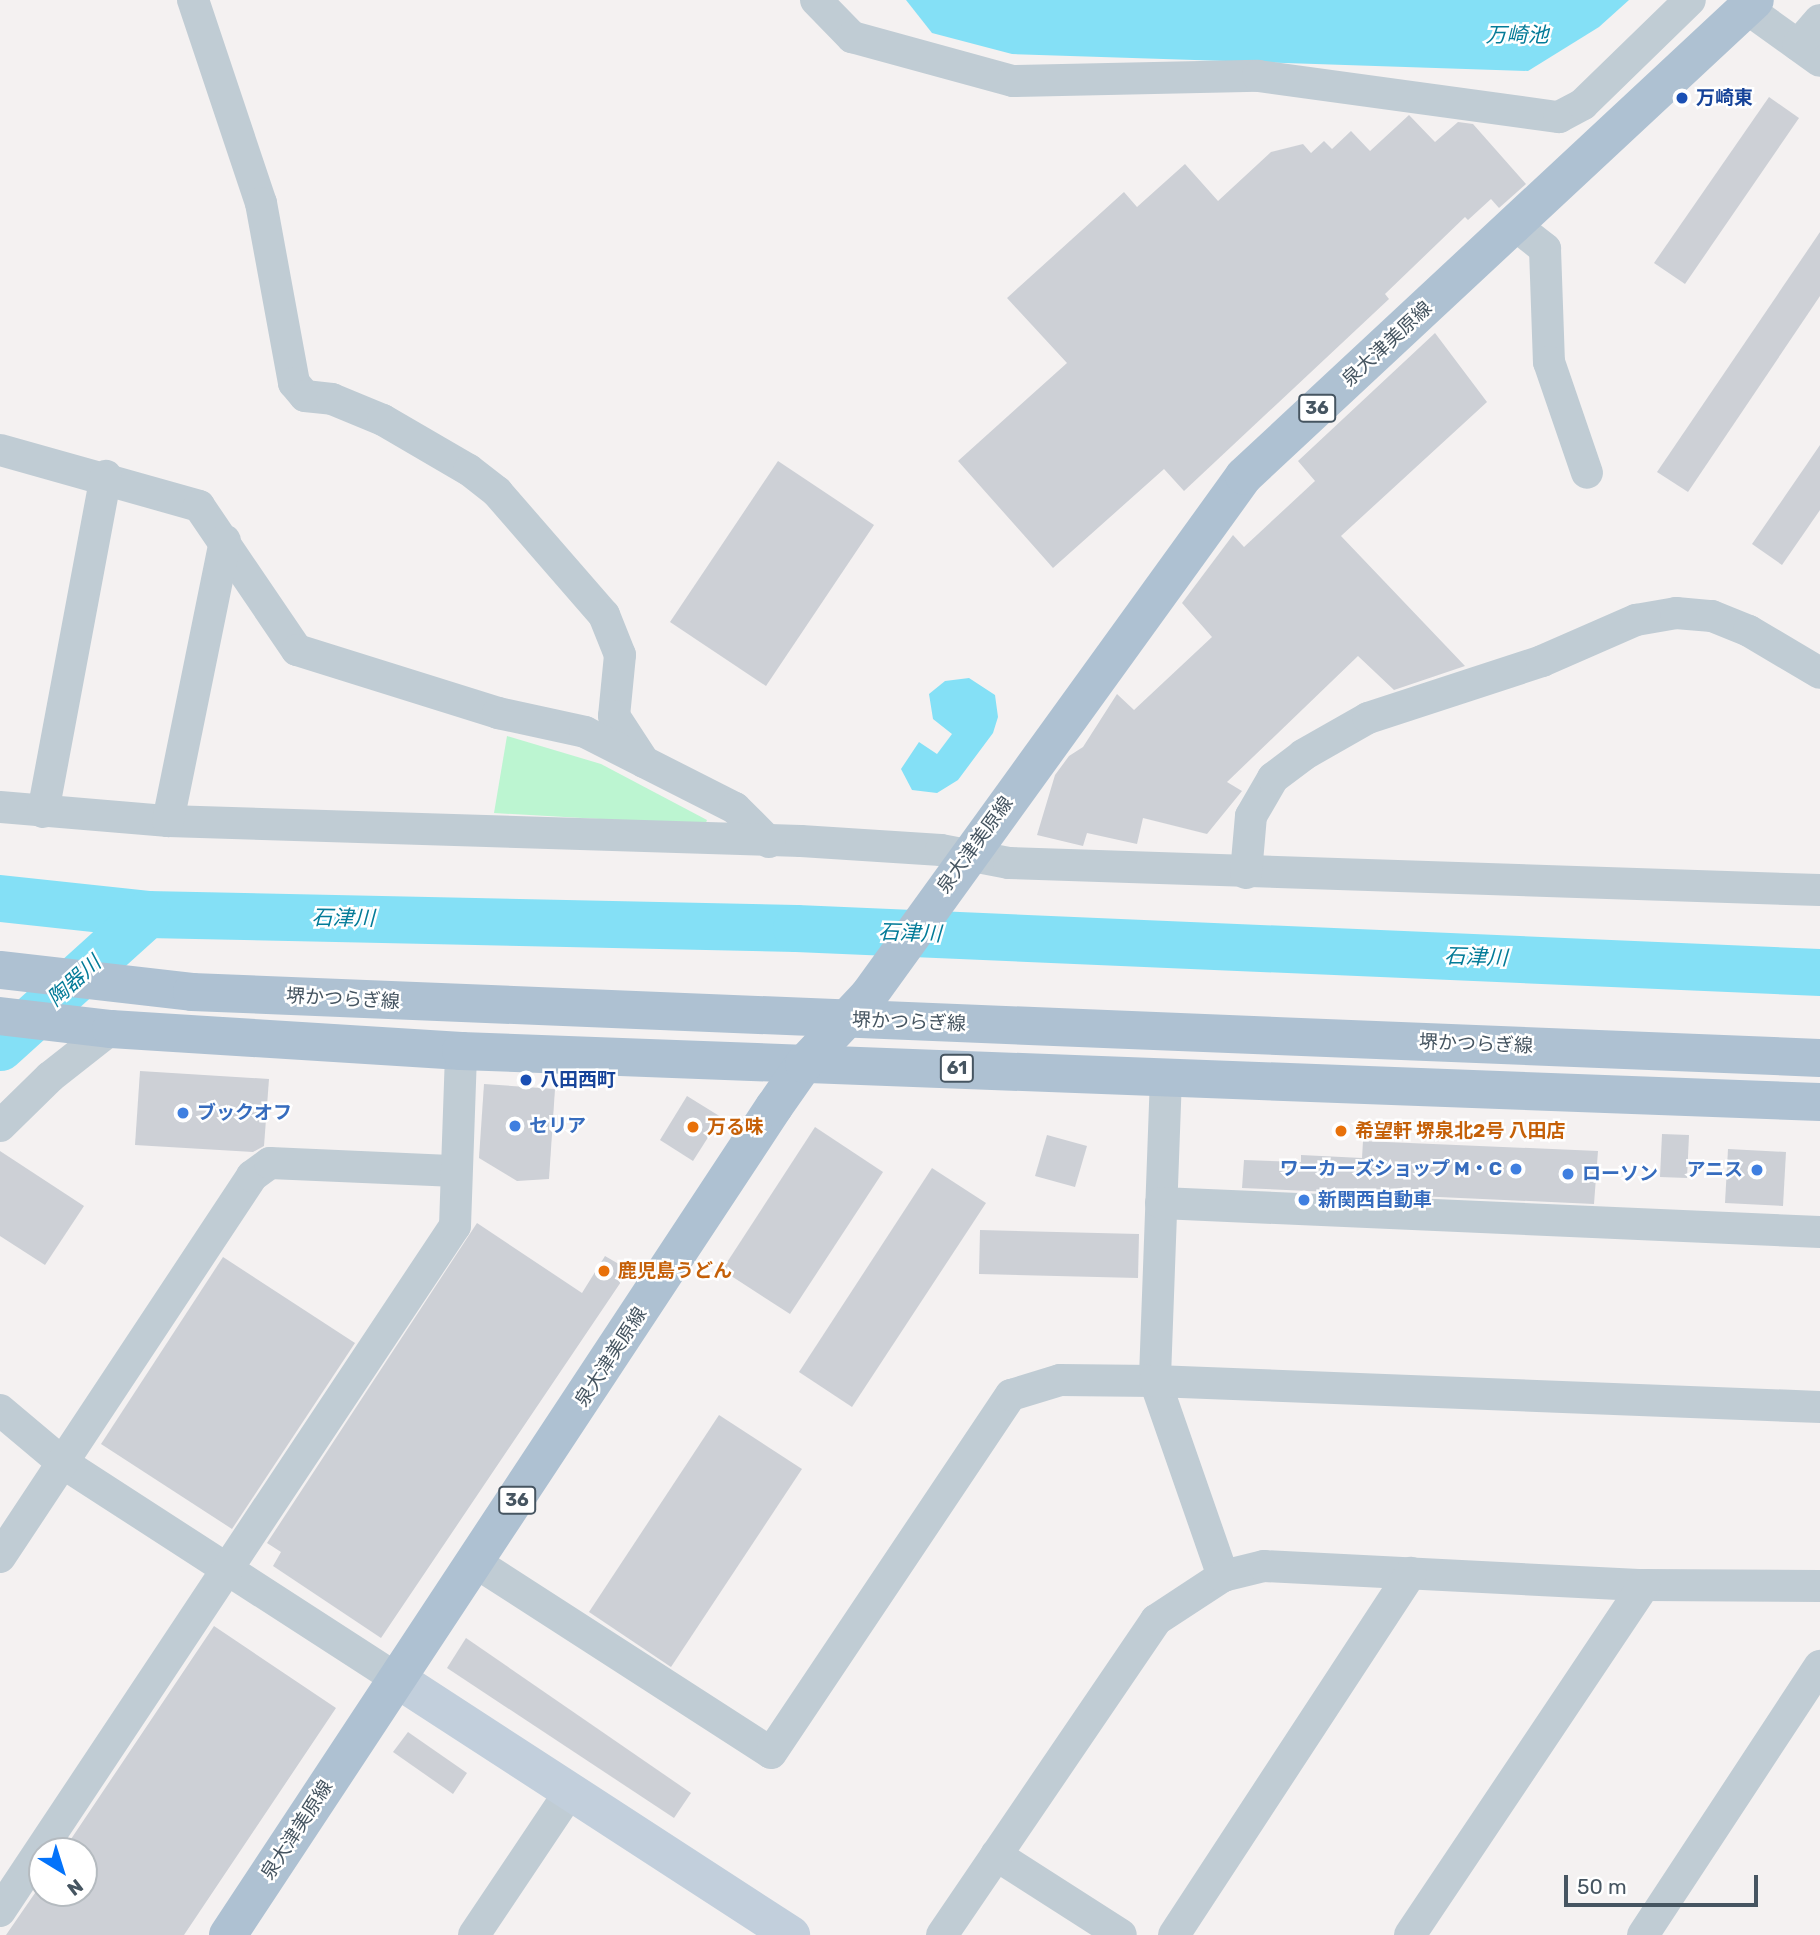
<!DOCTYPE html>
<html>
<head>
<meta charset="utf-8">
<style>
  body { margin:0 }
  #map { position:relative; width:1820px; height:1935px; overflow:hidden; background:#f4f1f1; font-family:Rubik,"Noto Sans JP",sans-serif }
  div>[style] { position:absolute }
  .green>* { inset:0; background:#bcf5d1 }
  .water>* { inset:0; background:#84e0f6 }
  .river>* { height:47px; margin:-23.5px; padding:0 23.5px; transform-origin:23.5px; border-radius:23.5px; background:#84e0f6 }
  .building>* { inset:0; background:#cdd0d6 }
  .street>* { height:32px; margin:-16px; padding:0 16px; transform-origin:16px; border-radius:16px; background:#c0ccd4 }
  .secondary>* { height:38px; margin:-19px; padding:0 19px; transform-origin:19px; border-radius:19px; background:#c2cfdc }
  .primary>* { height:38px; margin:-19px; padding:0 19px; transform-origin:19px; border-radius:19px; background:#aec1d2 }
  .dots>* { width:19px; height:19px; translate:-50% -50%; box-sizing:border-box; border:4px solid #fff; border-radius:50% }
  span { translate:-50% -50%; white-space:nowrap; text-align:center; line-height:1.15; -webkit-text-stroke:5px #fff; paint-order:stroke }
  .shield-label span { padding:2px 5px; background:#fff; border:2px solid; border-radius:5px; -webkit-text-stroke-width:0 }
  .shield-label { font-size:18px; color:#465561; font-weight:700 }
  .transit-label { font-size:19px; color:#164399; font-weight:700 }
  .left { translate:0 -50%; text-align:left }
  .street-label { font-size:19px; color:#465561 }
  .shop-label { font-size:19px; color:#366cbe; font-weight:700 }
  .right { translate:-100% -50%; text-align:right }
  .food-label { font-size:19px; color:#c56008; font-weight:700 }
  .water-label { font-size:21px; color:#037b98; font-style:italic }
  .north { position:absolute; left:28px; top:1837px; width:70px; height:70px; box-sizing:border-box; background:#fff; border:2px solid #b5bbc0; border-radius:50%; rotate:142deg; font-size:19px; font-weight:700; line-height:28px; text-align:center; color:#465561 }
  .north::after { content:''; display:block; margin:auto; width:24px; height:32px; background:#0473fa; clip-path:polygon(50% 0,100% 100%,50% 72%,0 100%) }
  .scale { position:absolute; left:1564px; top:1875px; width:194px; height:32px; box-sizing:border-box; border:4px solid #465561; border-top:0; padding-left:9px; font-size:21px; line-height:24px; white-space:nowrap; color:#465561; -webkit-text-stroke:5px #fff; paint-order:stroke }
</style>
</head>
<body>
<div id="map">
  <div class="green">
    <div style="clip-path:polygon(507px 736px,601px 764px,707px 820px,705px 825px,494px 813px)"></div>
  </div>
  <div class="water">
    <div style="clip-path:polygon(906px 0,1629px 0,1599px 27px,1528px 71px,1012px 54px,932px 33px)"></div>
    <div style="clip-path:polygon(969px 678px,995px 695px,998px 717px,993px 733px,958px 780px,937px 793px,912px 790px,901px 769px,919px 742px,937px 754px,952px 734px,933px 719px,929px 694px,945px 681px)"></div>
  </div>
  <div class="river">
    <div style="left:0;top:898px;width:148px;rotate:6.2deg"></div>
    <div style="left:147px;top:914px;width:649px;rotate:1.24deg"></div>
    <div style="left:796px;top:928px;width:1025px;rotate:2.46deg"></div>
    <div style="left:0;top:1047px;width:198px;rotate:-42.1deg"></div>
  </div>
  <div class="building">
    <div style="clip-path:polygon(1769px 97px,1799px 118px,1685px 284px,1654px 263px)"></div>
    <div style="clip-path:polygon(1409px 115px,1435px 142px,1458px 122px,1473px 124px,1526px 184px,1499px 208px,1491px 199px,1468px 220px,1465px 217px,1385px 294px,1389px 299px,1184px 491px,1164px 469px,1053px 568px,958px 461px,1067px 363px,1007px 298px,1124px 192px,1137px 207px,1185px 164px,1218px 201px,1271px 152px,1303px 144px,1311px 153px,1324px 141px,1332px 149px,1351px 131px,1370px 151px)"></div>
    <div style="clip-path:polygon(1820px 232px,1820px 296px,1688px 492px,1657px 472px)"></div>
    <div style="clip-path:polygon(1435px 333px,1487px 402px,1341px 536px,1465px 666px,1394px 690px,1358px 656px,1227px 782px,1242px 791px,1207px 834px,1143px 818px,1137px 844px,1087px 833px,1083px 846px,1037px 835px,1055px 775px,1069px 756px,1083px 747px,1117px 694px,1134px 710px,1212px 637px,1182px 603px,1233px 535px,1244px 547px,1315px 481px,1298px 461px)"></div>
    <div style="clip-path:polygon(1820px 445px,1820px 510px,1782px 565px,1752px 544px)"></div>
    <div style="clip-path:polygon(778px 461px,874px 525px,766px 686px,670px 622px)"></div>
    <div style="clip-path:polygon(140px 1071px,269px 1079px,264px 1146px,253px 1152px,135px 1145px)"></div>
    <div style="clip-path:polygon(484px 1084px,555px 1089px,549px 1179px,517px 1181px,479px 1158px)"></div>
    <div style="clip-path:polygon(687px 1096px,721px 1117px,693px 1161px,660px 1140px)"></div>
    <div style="clip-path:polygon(815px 1127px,883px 1172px,790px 1314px,722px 1270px)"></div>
    <div style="clip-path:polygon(1662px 1134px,1689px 1135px,1687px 1178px,1660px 1177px)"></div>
    <div style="clip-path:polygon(1047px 1135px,1087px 1146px,1075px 1187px,1035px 1176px)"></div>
    <div style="clip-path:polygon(1363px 1141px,1598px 1151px,1594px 1204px,1242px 1188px,1244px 1160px,1301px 1162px,1301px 1155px,1362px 1158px)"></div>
    <div style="clip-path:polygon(1728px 1149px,1786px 1152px,1783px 1206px,1725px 1203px)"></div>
    <div style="clip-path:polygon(0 1151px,84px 1206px,45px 1265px,0 1236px)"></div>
    <div style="clip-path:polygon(932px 1168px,986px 1203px,852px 1407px,799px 1372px)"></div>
    <div style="clip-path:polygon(477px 1223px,582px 1293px,605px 1256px,629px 1270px,381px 1638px,273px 1566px,281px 1552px,267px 1543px)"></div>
    <div style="clip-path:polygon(980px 1230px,1139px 1234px,1138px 1278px,979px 1274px)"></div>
    <div style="clip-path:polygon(223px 1257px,355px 1343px,232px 1529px,101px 1444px)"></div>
    <div style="clip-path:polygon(719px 1415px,802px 1469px,671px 1667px,589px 1612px)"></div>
    <div style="clip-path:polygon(214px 1626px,336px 1708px,184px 1935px,6px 1935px,35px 1893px,84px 1893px,84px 1851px,63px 1851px)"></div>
    <div style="clip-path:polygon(466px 1638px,691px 1793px,674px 1818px,447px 1668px)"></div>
    <div style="clip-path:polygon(408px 1732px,467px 1773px,453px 1794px,393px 1752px)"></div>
  </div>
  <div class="street">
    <div style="left:193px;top:0;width:214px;rotate:71.5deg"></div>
    <div style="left:261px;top:203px;width:183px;rotate:79.6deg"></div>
    <div style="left:294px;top:383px;width:17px;rotate:50deg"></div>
    <div style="left:305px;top:396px;width:27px;rotate:6deg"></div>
    <div style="left:332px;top:399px;width:55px;rotate:22.4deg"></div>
    <div style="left:383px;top:420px;width:99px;rotate:30.2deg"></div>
    <div style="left:469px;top:470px;width:36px;rotate:38deg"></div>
    <div style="left:497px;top:492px;width:163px;rotate:49deg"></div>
    <div style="left:604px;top:615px;width:43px;rotate:68.2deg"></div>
    <div style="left:620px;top:655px;width:61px;rotate:95.6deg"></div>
    <div style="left:614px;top:716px;width:55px;rotate:56.9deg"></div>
    <div style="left:816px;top:0;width:52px;rotate:45.8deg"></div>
    <div style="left:852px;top:37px;width:167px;rotate:15.3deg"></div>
    <div style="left:1013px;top:81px;width:245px;rotate:-1.2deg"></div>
    <div style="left:1258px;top:76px;width:304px;rotate:7.8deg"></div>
    <div style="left:1559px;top:117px;width:27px;rotate:-28deg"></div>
    <div style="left:1583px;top:104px;width:149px;rotate:-44.2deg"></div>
    <div style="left:1749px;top:10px;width:87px;rotate:35.7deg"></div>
    <div style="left:1798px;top:45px;width:33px;rotate:-49deg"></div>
    <div style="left:1516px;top:226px;width:37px;rotate:38deg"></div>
    <div style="left:1545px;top:249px;width:113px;rotate:88deg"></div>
    <div style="left:1549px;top:362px;width:117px;rotate:71.1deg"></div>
    <div style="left:0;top:450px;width:207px;rotate:15.7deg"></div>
    <div style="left:199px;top:506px;width:174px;rotate:55.8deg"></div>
    <div style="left:297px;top:650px;width:211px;rotate:17.4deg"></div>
    <div style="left:498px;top:713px;width:89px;rotate:12.3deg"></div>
    <div style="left:585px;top:732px;width:168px;rotate:26.9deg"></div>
    <div style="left:735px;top:808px;width:48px;rotate:45deg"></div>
    <div style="left:0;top:807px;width:169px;rotate:4.8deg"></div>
    <div style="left:168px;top:821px;width:633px;rotate:1.81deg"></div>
    <div style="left:801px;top:841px;width:140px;rotate:3.7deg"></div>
    <div style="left:941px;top:850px;width:69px;rotate:10.8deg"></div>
    <div style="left:1009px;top:863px;width:811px;rotate:1.91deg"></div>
    <div style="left:43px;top:812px;width:342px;rotate:-79.4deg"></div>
    <div style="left:168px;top:821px;width:286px;rotate:-78.5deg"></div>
    <div style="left:1246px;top:873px;width:57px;rotate:-85deg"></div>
    <div style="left:1251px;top:816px;width:44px;rotate:-59.9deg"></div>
    <div style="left:1273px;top:778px;width:38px;rotate:-37deg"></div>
    <div style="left:1303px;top:755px;width:75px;rotate:-29.6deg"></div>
    <div style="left:1368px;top:718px;width:183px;rotate:-18.1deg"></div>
    <div style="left:1542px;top:661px;width:103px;rotate:-23.6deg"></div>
    <div style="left:1636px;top:620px;width:41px;rotate:-9.9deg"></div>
    <div style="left:1676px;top:613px;width:36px;rotate:5deg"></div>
    <div style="left:1712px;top:616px;width:40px;rotate:22deg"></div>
    <div style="left:1749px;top:631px;width:82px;rotate:30.6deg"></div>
    <div style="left:1166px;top:1077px;width:304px;rotate:92.1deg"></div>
    <div style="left:1155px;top:1381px;width:207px;rotate:70.8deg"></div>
    <div style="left:0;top:1126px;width:70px;rotate:-44.4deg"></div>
    <div style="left:50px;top:1077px;width:78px;rotate:-38.2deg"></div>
    <div style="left:1161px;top:1203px;width:660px;rotate:2.52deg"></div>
    <div style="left:0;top:1410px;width:82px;rotate:40.1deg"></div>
    <div style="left:63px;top:1463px;width:398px;rotate:32.9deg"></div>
    <div style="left:0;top:1557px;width:457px;rotate:-56.5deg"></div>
    <div style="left:252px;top:1176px;width:22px;rotate:-36deg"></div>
    <div style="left:270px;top:1163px;width:186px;rotate:2.5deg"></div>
    <div style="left:475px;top:1562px;width:352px;rotate:32.8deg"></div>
    <div style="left:771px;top:1753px;width:431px;rotate:-56.2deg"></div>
    <div style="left:1011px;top:1395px;width:51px;rotate:-17deg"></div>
    <div style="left:1060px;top:1380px;width:95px;rotate:0.6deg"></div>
    <div style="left:1155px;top:1381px;width:666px;rotate:2.24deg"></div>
    <div style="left:996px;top:1855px;width:148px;rotate:32.6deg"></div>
    <div style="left:0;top:1911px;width:822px;rotate:-56.41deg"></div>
    <div style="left:455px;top:1226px;width:175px;rotate:-88deg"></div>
    <div style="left:474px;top:1935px;width:174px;rotate:-56.2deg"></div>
    <div style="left:942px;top:1935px;width:381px;rotate:-55.8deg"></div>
    <div style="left:1156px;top:1620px;width:80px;rotate:-33.3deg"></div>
    <div style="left:1223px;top:1576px;width:42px;rotate:-13.7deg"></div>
    <div style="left:1264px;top:1566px;width:380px;rotate:2.9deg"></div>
    <div style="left:1644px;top:1585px;width:176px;rotate:0.3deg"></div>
    <div style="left:1174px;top:1935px;width:433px;rotate:-56.8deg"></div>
    <div style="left:1410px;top:1935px;width:421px;rotate:-56.2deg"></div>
    <div style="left:1643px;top:1935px;width:322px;rotate:-56.7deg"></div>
  </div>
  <div class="secondary">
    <div style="left:397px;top:1679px;width:470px;rotate:33deg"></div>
  </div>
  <div class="primary">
    <div style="left:0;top:970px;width:193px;rotate:6.5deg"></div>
    <div style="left:192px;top:992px;width:1629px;rotate:2.32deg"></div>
    <div style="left:0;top:1016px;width:112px;rotate:6.7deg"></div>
    <div style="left:111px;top:1029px;width:351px;rotate:3.6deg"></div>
    <div style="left:461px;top:1051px;width:1360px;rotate:2.15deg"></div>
    <div style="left:228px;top:1935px;width:992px;rotate:-56.6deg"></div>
    <div style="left:774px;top:1107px;width:52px;rotate:-55.1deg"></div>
    <div style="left:804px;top:1064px;width:95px;rotate:-46.7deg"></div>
    <div style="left:869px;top:995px;width:640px;rotate:-54.15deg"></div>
    <div style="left:1244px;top:476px;width:698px;rotate:-42.97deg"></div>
  </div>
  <div class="dots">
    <div style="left:1682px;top:98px;background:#1a4fb4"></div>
    <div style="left:526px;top:1080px;background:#1a4fb4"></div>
    <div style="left:183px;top:1113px;background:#3f7fe0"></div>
    <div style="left:515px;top:1126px;background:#3f7fe0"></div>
    <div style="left:693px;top:1127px;background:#e8710a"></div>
    <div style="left:1341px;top:1131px;background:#e8710a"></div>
    <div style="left:1516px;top:1169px;background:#3f7fe0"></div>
    <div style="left:1757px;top:1170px;background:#3f7fe0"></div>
    <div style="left:1568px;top:1174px;background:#3f7fe0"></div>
    <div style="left:1304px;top:1200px;background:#3f7fe0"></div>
    <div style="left:604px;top:1271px;background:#e8710a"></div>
  </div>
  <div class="shield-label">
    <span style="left:1317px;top:408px">36</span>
    <span style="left:957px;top:1068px">61</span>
    <span style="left:517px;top:1500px">36</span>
  </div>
  <div class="transit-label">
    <span class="left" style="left:1696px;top:98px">万崎東</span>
    <span class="left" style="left:540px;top:1080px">八田西町</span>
  </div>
  <div class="street-label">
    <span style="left:1387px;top:344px;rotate:-43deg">泉大津美原線</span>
    <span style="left:975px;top:845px;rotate:-54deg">泉大津美原線</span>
    <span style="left:343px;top:999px;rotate:3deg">堺かつらぎ線</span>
    <span style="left:909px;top:1022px;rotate:2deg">堺かつらぎ線</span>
    <span style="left:1476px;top:1044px;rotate:2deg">堺かつらぎ線</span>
    <span style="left:611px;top:1357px;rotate:-57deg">泉大津美原線</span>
    <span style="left:297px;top:1830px;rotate:-57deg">泉大津美原線</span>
  </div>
  <div class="shop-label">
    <span class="left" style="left:197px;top:1113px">ブックオフ</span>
    <span class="left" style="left:529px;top:1126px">セリア</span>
    <span class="right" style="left:1502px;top:1169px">ワーカーズショップ M・C</span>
    <span class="right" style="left:1743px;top:1170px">アニス</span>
    <span class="left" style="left:1582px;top:1174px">ローソン</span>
    <span class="left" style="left:1318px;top:1200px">新関西自動車</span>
  </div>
  <div class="food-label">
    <span class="left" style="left:707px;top:1127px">万る味</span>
    <span class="left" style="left:1355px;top:1131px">希望軒 堺泉北2号 八田店</span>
    <span class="left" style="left:618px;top:1271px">鹿児島うどん</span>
  </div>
  <div class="water-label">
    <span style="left:1517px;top:35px">万崎池</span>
    <span style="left:343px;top:918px;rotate:1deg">石津川</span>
    <span style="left:910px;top:933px;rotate:2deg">石津川</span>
    <span style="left:1476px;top:957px;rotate:2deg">石津川</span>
    <span style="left:74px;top:981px;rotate:-42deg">陶器川</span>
  </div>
  <div class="north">N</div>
  <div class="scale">50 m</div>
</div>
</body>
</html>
